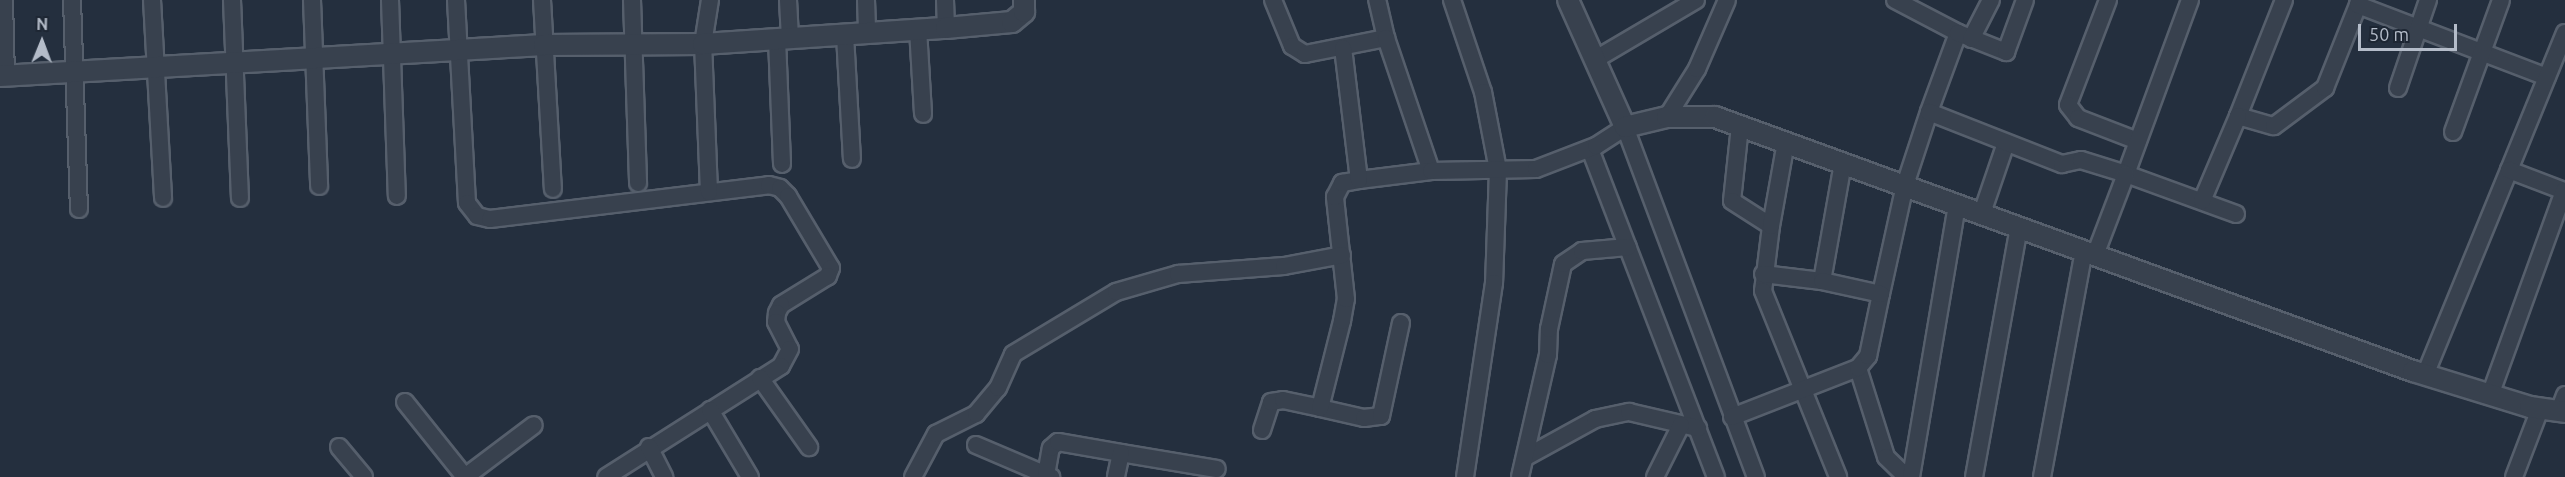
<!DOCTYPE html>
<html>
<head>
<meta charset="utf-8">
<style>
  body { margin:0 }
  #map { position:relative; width:2565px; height:477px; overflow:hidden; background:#242f3e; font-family:Ubuntu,sans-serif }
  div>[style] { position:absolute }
  .roads { filter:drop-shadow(2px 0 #565f6c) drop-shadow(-2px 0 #565f6c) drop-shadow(0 2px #565f6c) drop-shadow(0 -2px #565f6c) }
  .minor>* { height:16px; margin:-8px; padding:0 8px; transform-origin:8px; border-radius:8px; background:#38414e }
  .tertiary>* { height:20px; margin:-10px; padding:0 10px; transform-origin:10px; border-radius:10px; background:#38414e }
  span { translate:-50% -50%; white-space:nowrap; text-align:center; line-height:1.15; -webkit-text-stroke:4.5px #1d2633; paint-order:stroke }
  .north { position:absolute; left:12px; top:12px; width:60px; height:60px; -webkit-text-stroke:4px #1d2633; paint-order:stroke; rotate:1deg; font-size:16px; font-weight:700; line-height:24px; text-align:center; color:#b4bcc9 }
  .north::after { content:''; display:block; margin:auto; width:21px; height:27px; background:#b4bcc9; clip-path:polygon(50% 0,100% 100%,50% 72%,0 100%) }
  .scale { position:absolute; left:2358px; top:24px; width:99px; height:27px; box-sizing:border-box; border:3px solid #b4bcc9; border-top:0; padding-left:8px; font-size:18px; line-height:21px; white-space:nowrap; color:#b4bcc9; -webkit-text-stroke:4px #1d2633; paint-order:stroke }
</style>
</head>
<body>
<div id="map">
  <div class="roads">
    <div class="minor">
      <div style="left:4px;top:0;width:75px;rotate:88.5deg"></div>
      <div style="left:72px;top:0;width:209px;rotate:88.1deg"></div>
      <div style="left:152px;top:0;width:198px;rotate:86.8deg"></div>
      <div style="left:232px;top:0;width:198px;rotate:87.7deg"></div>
      <div style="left:312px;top:0;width:186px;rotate:87.8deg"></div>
      <div style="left:390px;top:0;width:196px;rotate:88deg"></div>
      <div style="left:456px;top:0;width:203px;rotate:86.9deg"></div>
      <div style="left:467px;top:203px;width:16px;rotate:52deg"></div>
      <div style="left:477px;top:216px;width:13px;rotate:13deg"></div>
      <div style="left:490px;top:219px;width:281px;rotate:-6.9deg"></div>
      <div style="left:769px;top:185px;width:11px;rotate:15deg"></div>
      <div style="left:780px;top:188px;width:11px;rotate:45deg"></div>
      <div style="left:788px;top:196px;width:84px;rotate:59.2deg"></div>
      <div style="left:831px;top:268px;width:9px;rotate:111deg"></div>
      <div style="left:828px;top:276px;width:55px;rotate:148.3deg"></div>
      <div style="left:781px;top:305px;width:9px;rotate:117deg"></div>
      <div style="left:777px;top:313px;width:9px;rotate:96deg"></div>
      <div style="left:776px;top:322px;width:30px;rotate:63deg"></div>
      <div style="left:790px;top:349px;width:19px;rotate:118deg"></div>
      <div style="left:781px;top:366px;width:207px;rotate:147.6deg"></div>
      <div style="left:542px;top:0;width:189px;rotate:86.7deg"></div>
      <div style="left:632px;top:0;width:183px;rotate:88.1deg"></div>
      <div style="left:788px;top:0;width:38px;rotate:87deg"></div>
      <div style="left:866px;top:0;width:33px;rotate:88deg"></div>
      <div style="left:945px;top:0;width:28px;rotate:88deg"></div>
      <div style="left:1273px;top:0;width:50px;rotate:67.6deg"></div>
      <div style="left:1292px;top:46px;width:15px;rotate:32deg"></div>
      <div style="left:1305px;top:54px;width:83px;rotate:-11.2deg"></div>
      <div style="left:1386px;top:38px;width:39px;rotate:-103deg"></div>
      <div style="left:1452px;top:0;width:97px;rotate:71.4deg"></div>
      <div style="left:1483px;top:92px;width:79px;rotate:79.1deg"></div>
      <div style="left:1498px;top:170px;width:113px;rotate:92deg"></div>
      <div style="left:1494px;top:283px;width:196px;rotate:98.5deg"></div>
      <div style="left:1895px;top:0;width:71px;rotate:27.6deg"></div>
      <div style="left:1958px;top:33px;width:84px;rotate:110.2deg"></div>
      <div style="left:2108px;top:0;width:112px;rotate:110.9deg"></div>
      <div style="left:2068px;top:105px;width:16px;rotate:52deg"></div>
      <div style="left:2078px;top:118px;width:64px;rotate:21deg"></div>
      <div style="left:2190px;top:0;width:185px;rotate:110.2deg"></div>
      <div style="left:2126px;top:174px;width:117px;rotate:20deg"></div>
      <div style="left:2284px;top:0;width:125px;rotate:111.6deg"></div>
      <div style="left:2238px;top:116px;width:37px;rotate:16deg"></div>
      <div style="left:2274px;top:126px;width:64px;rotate:-36.7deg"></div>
      <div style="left:2325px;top:88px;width:89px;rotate:-68.3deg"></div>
      <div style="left:2359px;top:0;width:5px;rotate:101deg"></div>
      <div style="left:2358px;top:5px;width:202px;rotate:20.9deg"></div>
      <div style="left:918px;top:29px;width:85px;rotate:86.6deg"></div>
      <div style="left:1958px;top:33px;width:52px;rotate:21.6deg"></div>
      <div style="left:2006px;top:52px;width:55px;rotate:-69.9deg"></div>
      <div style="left:845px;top:35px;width:124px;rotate:86.8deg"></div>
      <div style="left:1386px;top:38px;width:140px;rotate:71.3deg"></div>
      <div style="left:777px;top:39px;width:125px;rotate:87.7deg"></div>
      <div style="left:1971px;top:39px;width:44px;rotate:-62.9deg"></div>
      <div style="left:1596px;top:59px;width:116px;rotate:-30.5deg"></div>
      <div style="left:2398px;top:88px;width:93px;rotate:-71.2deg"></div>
      <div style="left:1667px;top:117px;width:57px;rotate:-58deg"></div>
      <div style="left:1697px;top:69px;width:75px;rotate:-66.5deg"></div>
      <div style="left:1740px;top:126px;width:75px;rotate:96.1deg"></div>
      <div style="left:1732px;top:201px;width:46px;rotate:32.7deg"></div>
      <div style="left:1771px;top:226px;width:65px;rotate:97deg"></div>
      <div style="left:1763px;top:291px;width:201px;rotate:68deg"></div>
      <div style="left:2453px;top:132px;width:140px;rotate:-70deg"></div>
      <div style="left:1590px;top:149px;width:351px;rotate:69deg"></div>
      <div style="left:2509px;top:170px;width:148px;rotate:-67.8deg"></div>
      <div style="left:1359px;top:180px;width:73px;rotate:-7.1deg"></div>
      <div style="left:1431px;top:171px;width:105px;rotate:-1.1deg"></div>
      <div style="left:1536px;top:169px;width:64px;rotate:-21deg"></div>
      <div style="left:1596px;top:146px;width:35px;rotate:-33deg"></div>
      <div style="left:1625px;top:127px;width:374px;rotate:69.5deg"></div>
      <div style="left:709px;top:192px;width:148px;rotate:-92.3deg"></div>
      <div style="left:703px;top:44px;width:45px;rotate:-81deg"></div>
      <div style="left:2202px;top:201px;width:92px;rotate:-67deg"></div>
      <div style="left:1982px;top:213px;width:74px;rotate:-71.1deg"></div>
      <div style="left:1771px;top:226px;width:85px;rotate:-79.9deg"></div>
      <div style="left:1763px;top:274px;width:59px;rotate:6.8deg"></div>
      <div style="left:1822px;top:281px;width:120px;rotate:-79.9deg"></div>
      <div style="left:1881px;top:294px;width:112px;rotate:-77.6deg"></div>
      <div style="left:1905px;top:185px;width:77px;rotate:-71.8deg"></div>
      <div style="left:1929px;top:112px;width:143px;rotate:21.4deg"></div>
      <div style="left:2062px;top:164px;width:19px;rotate:-12deg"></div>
      <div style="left:2081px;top:160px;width:47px;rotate:17.3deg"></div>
      <div style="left:2126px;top:174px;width:87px;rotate:110.9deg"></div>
      <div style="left:1858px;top:368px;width:93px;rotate:72.5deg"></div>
      <div style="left:1886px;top:457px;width:29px;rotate:44deg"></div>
      <div style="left:2425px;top:375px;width:222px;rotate:-67.7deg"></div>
      <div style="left:2509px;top:170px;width:59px;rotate:20.9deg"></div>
      <div style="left:2564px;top:191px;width:217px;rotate:109.9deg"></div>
      <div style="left:760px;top:378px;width:85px;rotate:54.6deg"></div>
      <div style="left:405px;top:402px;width:96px;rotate:51.3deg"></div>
      <div style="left:1320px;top:408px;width:45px;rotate:12.8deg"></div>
      <div style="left:1364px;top:418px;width:17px;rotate:-7deg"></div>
      <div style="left:1381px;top:416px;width:95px;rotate:-77.9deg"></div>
      <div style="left:710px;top:410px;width:78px;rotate:59.2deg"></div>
      <div style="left:2559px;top:411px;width:17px;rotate:-69deg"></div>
      <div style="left:1732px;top:417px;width:135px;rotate:-21.3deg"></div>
      <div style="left:1858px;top:368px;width:16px;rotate:-50deg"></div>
      <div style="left:1868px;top:356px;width:63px;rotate:-78.2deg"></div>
      <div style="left:1881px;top:294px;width:60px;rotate:-167.6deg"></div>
      <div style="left:1262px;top:430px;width:29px;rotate:-72deg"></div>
      <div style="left:1271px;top:402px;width:12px;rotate:-9deg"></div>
      <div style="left:1283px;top:400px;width:38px;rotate:12deg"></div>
      <div style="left:1320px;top:408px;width:90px;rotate:-75.8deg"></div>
      <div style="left:1342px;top:321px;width:22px;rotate:-80deg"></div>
      <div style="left:1346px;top:299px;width:103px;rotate:-96.2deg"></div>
      <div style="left:1335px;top:197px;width:16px;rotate:-63deg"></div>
      <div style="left:1342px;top:183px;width:17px;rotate:-10deg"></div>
      <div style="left:1359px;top:180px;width:133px;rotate:-96.9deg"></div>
      <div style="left:976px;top:445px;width:82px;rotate:23.1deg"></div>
      <div style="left:339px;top:447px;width:39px;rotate:50deg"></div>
      <div style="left:649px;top:447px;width:34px;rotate:63deg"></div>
      <div style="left:1121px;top:453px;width:97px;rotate:9.5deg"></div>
      <div style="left:1526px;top:457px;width:79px;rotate:-28.8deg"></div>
      <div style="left:1595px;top:419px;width:35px;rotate:-12deg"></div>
      <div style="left:1629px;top:412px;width:71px;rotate:13.1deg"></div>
      <div style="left:1046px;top:475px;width:27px;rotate:-80deg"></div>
      <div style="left:1051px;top:448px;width:9px;rotate:-41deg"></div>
      <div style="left:1058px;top:442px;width:64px;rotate:9.9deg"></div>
      <div style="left:1121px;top:453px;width:25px;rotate:102deg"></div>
      <div style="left:465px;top:477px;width:86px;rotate:-37deg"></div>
      <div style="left:913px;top:477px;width:49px;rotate:-61.9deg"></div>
      <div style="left:936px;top:434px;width:45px;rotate:-26.6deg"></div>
      <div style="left:976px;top:414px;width:34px;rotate:-50deg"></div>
      <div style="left:998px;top:388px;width:37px;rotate:-66deg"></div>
      <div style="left:1013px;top:354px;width:120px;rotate:-31deg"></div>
      <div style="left:1116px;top:292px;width:65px;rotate:-16.2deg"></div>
      <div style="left:1178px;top:274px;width:106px;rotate:-4.3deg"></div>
      <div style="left:1284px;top:266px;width:59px;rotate:-10.7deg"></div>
      <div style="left:1520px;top:477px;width:125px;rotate:-77.1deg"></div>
      <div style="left:1548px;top:355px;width:26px;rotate:-88deg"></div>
      <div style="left:1549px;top:329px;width:66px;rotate:-77.8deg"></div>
      <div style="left:1563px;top:264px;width:23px;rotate:-34deg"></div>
      <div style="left:1582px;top:251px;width:46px;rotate:-5deg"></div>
      <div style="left:1655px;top:477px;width:58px;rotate:-63.4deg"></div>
      <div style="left:1911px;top:477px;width:277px;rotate:-80.4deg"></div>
      <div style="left:1974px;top:477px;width:254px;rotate:-79.8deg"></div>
      <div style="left:2042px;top:477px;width:231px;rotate:-79.5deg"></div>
      <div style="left:2514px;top:477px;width:73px;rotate:-69.1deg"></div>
    </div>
    <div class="tertiary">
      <div style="left:1568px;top:0;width:139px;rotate:65.8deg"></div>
      <div style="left:1625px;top:127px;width:43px;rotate:-13.4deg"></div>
      <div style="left:1667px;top:117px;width:48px"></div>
      <div style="left:1715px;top:117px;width:743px;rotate:20deg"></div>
      <div style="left:2413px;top:371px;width:122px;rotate:17.1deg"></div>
      <div style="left:2530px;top:407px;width:35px;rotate:8deg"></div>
      <div style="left:0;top:76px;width:545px;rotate:-3.26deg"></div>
      <div style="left:544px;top:45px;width:159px;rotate:-0.4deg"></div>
      <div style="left:703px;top:44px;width:244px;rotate:-3.8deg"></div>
      <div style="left:946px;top:28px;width:66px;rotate:-5.2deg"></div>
      <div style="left:1012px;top:22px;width:16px;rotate:-40deg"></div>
      <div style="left:1024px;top:12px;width:12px;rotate:-90deg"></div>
    </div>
  </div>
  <div class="north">N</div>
  <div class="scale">50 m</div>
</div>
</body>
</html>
